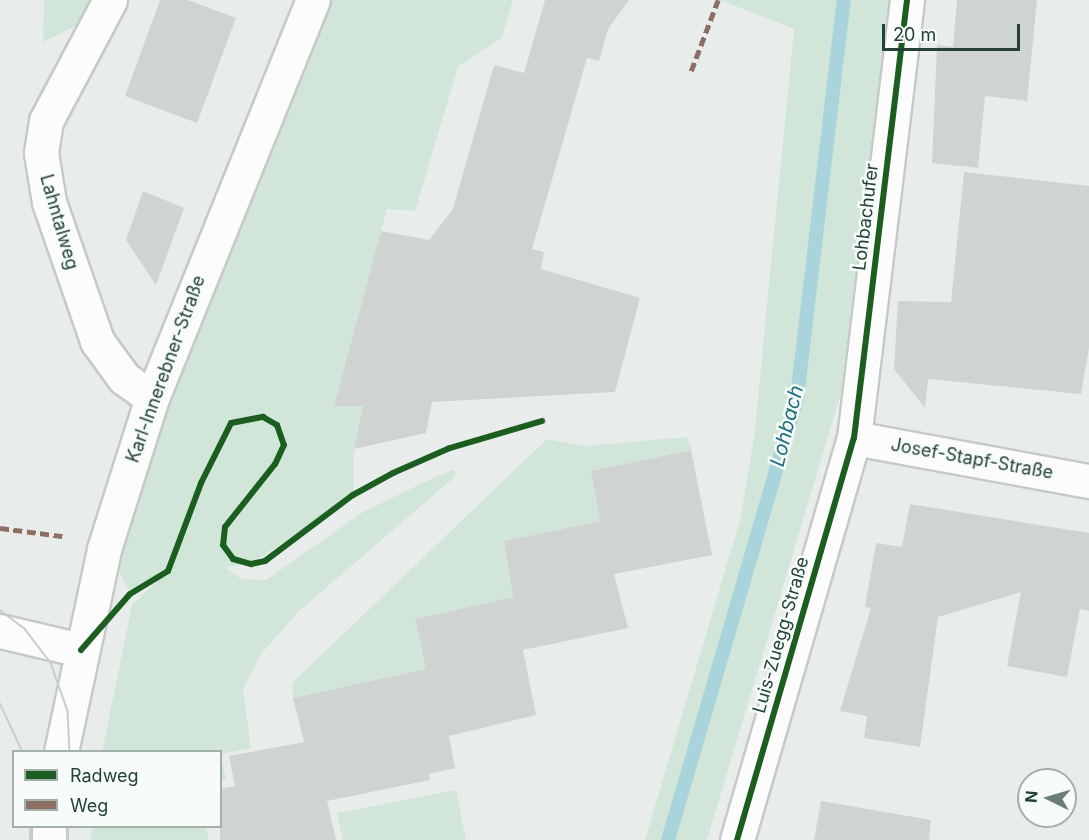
<!DOCTYPE html>
<html>
<head>
<meta charset="utf-8">
<style>
  body { margin:0 }
  #map { position:relative; width:1089px; height:840px; overflow:hidden; background:#e8edeb; font-family:Inter,sans-serif }
  div>[style] { position:absolute }
  .green>* { inset:0; background:#d1e6d8 }
  .stream>* { height:14px; margin:-7px; padding:0 7px; transform-origin:7px; border-radius:7px; background:#a9d4db }
  .building>* { inset:0; background:#cfd4d2 }
  .roads { filter:drop-shadow(2px 0 #c5cac8) drop-shadow(-2px 0 #c5cac8) drop-shadow(0 2px #c5cac8) drop-shadow(0 -2px #c5cac8) }
  .minor>* { height:33px; margin:-16.5px; padding:0 16.5px; transform-origin:16.5px; border-radius:16.5px; background:#fcfcfc }
  .tertiary>* { height:33px; margin:-16.5px; padding:0 16.5px; transform-origin:16.5px; border-radius:16.5px; background:#fcfcfc }
  .tram>* { height:1.5px; margin:-0.75px; padding:0 0.75px; transform-origin:0.75px; border-radius:0.75px; background:#c9cdcc }
  .quiet>* { height:4.5px; margin-top:-2.25px; transform-origin:0; background:repeating-linear-gradient(90deg,#8d6e63 0 9px,transparent 0 13.5px) }
  .cycleway>* { height:6px; margin:-3px; padding:0 3px; transform-origin:3px; border-radius:3px; background:#1b5e20 }
  span { translate:-50% -50%; white-space:nowrap; text-align:center; line-height:1.15; -webkit-text-stroke:5px #f7fbf9; paint-order:stroke }
  .street-label { font-size:18px; color:#24423a }
  .water-label { font-size:20px; color:#1c6f80; font-style:italic }
  .legend { position:absolute; left:12px; top:750px; width:210px; height:78px; box-sizing:border-box; background:#f7fbf9; border:2px solid #a3b1ad; margin:0; padding:8px 10px; list-style:none; font-size:18px; color:#24423a }
  .legend li { display:flex; align-items:center; gap:12px; height:30px }
  .legend b { width:30px; border:2px solid #a3b1ad }
  .north { position:absolute; left:1017px; top:768px; width:60px; height:60px; box-sizing:border-box; background:#f7fbf9; border:2px solid #a3b1ad; border-radius:50%; rotate:275deg; font-size:16px; font-weight:700; line-height:24px; text-align:center; color:#24423a }
  .north::after { content:''; display:block; margin:auto; width:21px; height:27px; background:#697e78; clip-path:polygon(50% 0,100% 100%,50% 72%,0 100%) }
  .scale { position:absolute; left:882px; top:24px; width:138px; height:27px; box-sizing:border-box; border:3px solid #24423a; border-top:0; padding-left:8px; font-size:18px; line-height:21px; white-space:nowrap; color:#24423a; -webkit-text-stroke:4px #f7fbf9; paint-order:stroke }
</style>
</head>
<body>
<div id="map">
  <div class="green">
    <div style="clip-path:polygon(44px 0,110px 0,108px 9px,43px 42px)"></div>
    <div style="clip-path:polygon(313px 0,513px 0,502px 37px,458px 67px,415px 211px,387px 209px,334px 406px,363px 406px,354px 449px,353px 495px,251px 564px,225px 567px,241px 579px,266px 580px,363px 512px,437px 476px,453px 470px,458px 474px,298px 612px,261px 654px,243px 689px,251px 748px,221px 754px,226px 779px,221px 781px,220px 752px,102px 752px,132px 605px,166px 573px,130px 591px,104px 549px)"></div>
    <div style="clip-path:polygon(720px 0,907px 0,874px 283px,707px 840px,645px 840px,740px 520px,754px 438px,794px 29px)"></div>
    <div style="clip-path:polygon(687px 437px,691px 450px,591px 471px,600px 521px,504px 541px,513px 597px,415px 619px,426px 669px,293px 698px,292px 683px,547px 439px,585px 446px)"></div>
    <div style="clip-path:polygon(456px 790px,466px 840px,343px 840px,337px 813px)"></div>
    <div style="clip-path:polygon(92px 827px,206px 827px,209px 840px,91px 840px)"></div>
  </div>
  <div class="stream">
    <div style="left:668px;top:840px;width:460px;rotate:-73.7deg"></div>
    <div style="left:797px;top:398px;width:401px;rotate:-83.3deg"></div>
  </div>
  <div class="building">
    <div style="clip-path:polygon(160px 0,188px 0,236px 18px,197px 123px,125px 96px)"></div>
    <div style="clip-path:polygon(545px 0,629px 0,608px 29px,599px 61px,587px 58px,532px 249px,544px 252px,541px 269px,640px 298px,615px 392px,432px 402px,426px 433px,354px 449px,363px 406px,334px 406px,381px 231px,429px 240px,453px 209px,494px 65px,524px 73px)"></div>
    <div style="clip-path:polygon(957px 0,1037px 0,1027px 101px,985px 96px,978px 168px,932px 163px,937px 45px,953px 47px)"></div>
    <div style="clip-path:polygon(964px 172px,1089px 186px,1089px 348px,1081px 394px,928px 379px,925px 408px,894px 369px,898px 301px,951px 302px)"></div>
    <div style="clip-path:polygon(143px 191px,184px 208px,156px 285px,126px 240px)"></div>
    <div style="clip-path:polygon(691px 450px,712px 555px,614px 574px,628px 628px,523px 650px,536px 715px,449px 736px,455px 768px,429px 774px,430px 780px,327px 801px,336px 840px,220px 840px,220px 789px,235px 786px,229px 756px,304px 742px,293px 698px,426px 669px,415px 619px,513px 597px,504px 541px,600px 521px,591px 471px)"></div>
    <div style="clip-path:polygon(910px 504px,1089px 533px,1089px 611px,1080px 609px,1067px 677px,1007px 666px,1021px 592px,938px 617px,920px 747px,864px 738px,867px 716px,840px 711px,871px 608px,865px 607px,876px 543px,902px 547px)"></div>
    <div style="clip-path:polygon(821px 801px,931px 820px,929px 840px,814px 840px)"></div>
  </div>
  <div class="roads">
    <div class="minor">
      <div style="left:110px;top:0;width:137px;rotate:117.9deg"></div>
      <div style="left:46px;top:121px;width:32px;rotate:99deg"></div>
      <div style="left:41px;top:153px;width:50px;rotate:80.7deg"></div>
      <div style="left:49px;top:202px;width:147px;rotate:70.9deg"></div>
      <div style="left:97px;top:341px;width:46px;rotate:53.9deg"></div>
      <div style="left:124px;top:378px;width:34px;rotate:36deg"></div>
      <div style="left:854px;top:438px;width:239px;rotate:10.4deg"></div>
      <div style="left:0;top:631px;width:83px;rotate:13.2deg"></div>
      <div style="left:737px;top:840px;width:419px;rotate:-73.8deg"></div>
      <div style="left:854px;top:438px;width:441px;rotate:-83.1deg"></div>
    </div>
    <div class="tertiary">
      <div style="left:61px;top:752px;width:208px;rotate:-78deg"></div>
      <div style="left:104px;top:549px;width:158px;rotate:-72.4deg"></div>
      <div style="left:152px;top:398px;width:429px;rotate:-68deg"></div>
      <div style="left:49px;top:840px;width:14px;rotate:-90deg"></div>
    </div>
  </div>
  <div class="tram">
    <div style="left:0;top:610px;width:31px;rotate:37deg"></div>
    <div style="left:25px;top:629px;width:43px;rotate:52.6deg"></div>
    <div style="left:51px;top:663px;width:51px;rotate:70.5deg"></div>
    <div style="left:68px;top:711px;width:41px;rotate:87.2deg"></div>
    <div style="left:0;top:703px;width:54px;rotate:64.9deg"></div>
    <div style="left:30px;top:840px;width:14px;rotate:-90deg"></div>
    <div style="left:68px;top:840px;width:14px;rotate:-90deg"></div>
  </div>
  <div class="quiet">
    <div style="left:691px;top:71px;width:76px;rotate:-69.2deg"></div>
    <div style="left:0;top:528px;width:63px;rotate:7.4deg"></div>
  </div>
  <div class="cycleway">
    <div style="left:81px;top:650px;width:74px;rotate:-48.8deg"></div>
    <div style="left:130px;top:594px;width:44px;rotate:-31.2deg"></div>
    <div style="left:168px;top:571px;width:94px;rotate:-69.4deg"></div>
    <div style="left:201px;top:483px;width:67px;rotate:-63.4deg"></div>
    <div style="left:231px;top:423px;width:33px;rotate:-11deg"></div>
    <div style="left:263px;top:417px;width:16px;rotate:30deg"></div>
    <div style="left:277px;top:425px;width:21px;rotate:71deg"></div>
    <div style="left:284px;top:445px;width:21px;rotate:115deg"></div>
    <div style="left:275px;top:464px;width:80px;rotate:128.4deg"></div>
    <div style="left:225px;top:527px;width:18px;rotate:96deg"></div>
    <div style="left:223px;top:545px;width:17px;rotate:54deg"></div>
    <div style="left:233px;top:559px;width:19px;rotate:16deg"></div>
    <div style="left:251px;top:564px;width:14px;rotate:-12deg"></div>
    <div style="left:265px;top:561px;width:110px;rotate:-36.9deg"></div>
    <div style="left:353px;top:495px;width:46px;rotate:-28.8deg"></div>
    <div style="left:393px;top:473px;width:62px;rotate:-23.7deg"></div>
    <div style="left:450px;top:448px;width:96px;rotate:-16.4deg"></div>
    <div style="left:737px;top:840px;width:419px;rotate:-73.8deg"></div>
    <div style="left:854px;top:438px;width:441px;rotate:-83.1deg"></div>
  </div>
  <div class="street-label">
    <span style="left:866px;top:217px;rotate:-83deg">Lohbachufer</span>
    <span style="left:59px;top:222px;rotate:74deg">Lahntalweg</span>
    <span style="left:166px;top:369px;rotate:-70deg">Karl-Innerebner-Straße</span>
    <span style="left:972px;top:459px;rotate:10deg">Josef-Stapf-Straße</span>
    <span style="left:781px;top:635px;rotate:-74deg">Luis-Zuegg-Straße</span>
  </div>
  <div class="water-label">
    <span style="left:787px;top:426px;rotate:-76deg">Lohbach</span>
  </div>
  <ul class="legend">
  <li><b style="height:8px;background:#1b5e20"></b>Radweg</li>
  <li><b style="height:8px;background:#8d6e63"></b>Weg</li>
  </ul>
  <div class="north">N</div>
  <div class="scale">20 m</div>
</div>
</body>
</html>
